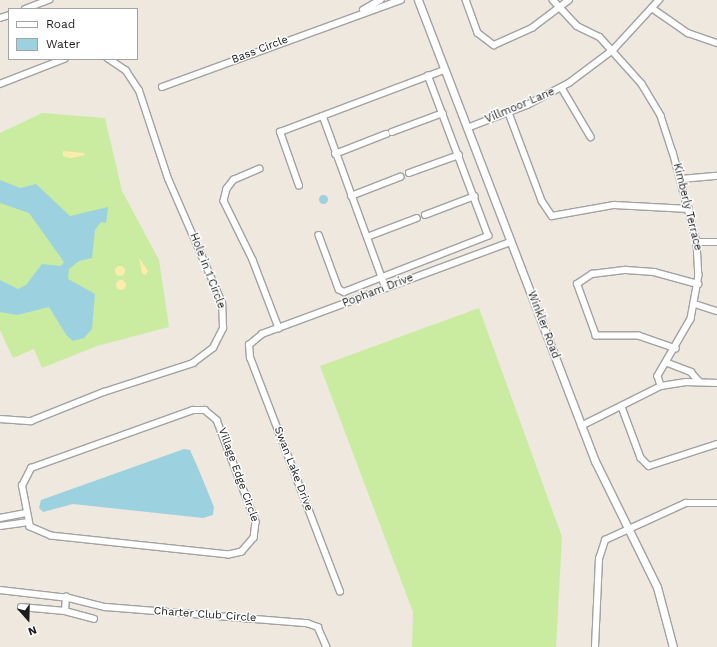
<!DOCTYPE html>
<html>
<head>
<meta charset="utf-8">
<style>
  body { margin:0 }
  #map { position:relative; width:717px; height:647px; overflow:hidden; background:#eee8df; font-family:"Work Sans",sans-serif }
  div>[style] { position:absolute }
  .grass>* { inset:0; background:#c9eca0 }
  .sand>* { inset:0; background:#ffebac }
  .round { border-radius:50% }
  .water>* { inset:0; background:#9cd2df }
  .roads { filter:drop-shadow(1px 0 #a2a2a2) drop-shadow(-1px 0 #a2a2a2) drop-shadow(0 1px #a2a2a2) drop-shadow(0 -1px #a2a2a2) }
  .minor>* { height:5.5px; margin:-2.75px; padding:0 2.75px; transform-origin:2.75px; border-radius:2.75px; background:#fff }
  .tertiary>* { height:7px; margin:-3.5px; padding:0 3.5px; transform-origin:3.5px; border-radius:3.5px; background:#fff }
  span { translate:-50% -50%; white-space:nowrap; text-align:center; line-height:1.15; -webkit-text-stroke:3px #fff; paint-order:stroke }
  .street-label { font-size:11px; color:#1b1b1b }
  .legend { position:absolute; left:8px; top:8px; width:130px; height:52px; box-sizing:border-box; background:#fff; border:1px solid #a4a4a4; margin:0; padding:5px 7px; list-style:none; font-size:12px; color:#1b1b1b }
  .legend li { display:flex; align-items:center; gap:8px; height:20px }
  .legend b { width:20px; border:1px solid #a4a4a4 }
  .north { position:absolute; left:8px; top:599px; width:40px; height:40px; -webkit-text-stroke:3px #fff; paint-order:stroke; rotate:160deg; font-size:11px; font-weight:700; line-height:16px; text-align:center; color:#1b1b1b }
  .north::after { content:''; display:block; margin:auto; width:14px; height:18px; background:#1b1b1b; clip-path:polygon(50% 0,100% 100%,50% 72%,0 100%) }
</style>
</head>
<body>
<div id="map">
  <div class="grass">
    <div style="clip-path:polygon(42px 113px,105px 118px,122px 191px,159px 260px,169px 327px,97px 346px,42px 368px,34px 349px,13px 358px,0 330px,0 133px)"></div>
    <div style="clip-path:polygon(479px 308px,562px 537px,556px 647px,412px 647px,413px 612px,320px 366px)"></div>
  </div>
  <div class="sand">
    <div style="clip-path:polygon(63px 151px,84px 153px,85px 155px,71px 158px,63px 156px)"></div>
    <div style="clip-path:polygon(139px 258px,148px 271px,146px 275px,142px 273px)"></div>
    <div class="round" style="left:115px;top:266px;width:10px;height:10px"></div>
    <div class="round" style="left:116px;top:280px;width:10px;height:10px"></div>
  </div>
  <div class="water">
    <div style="clip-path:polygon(0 180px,20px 188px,36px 184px,70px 216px,108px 207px,106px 223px,101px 222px,95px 230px,92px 258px,79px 261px,69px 269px,68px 279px,95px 294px,92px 329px,84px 338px,73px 341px,67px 336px,49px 307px,17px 315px,0 312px,0 280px,18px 289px,26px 285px,42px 264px,61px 266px,64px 262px,29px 213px,0 203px)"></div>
    <div class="round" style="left:318.5px;top:194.5px;width:9px;height:9px"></div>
    <div style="clip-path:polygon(184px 449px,190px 450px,198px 468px,214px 507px,213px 515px,203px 518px,73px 504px,43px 512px,39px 508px,41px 500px)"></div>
  </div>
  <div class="roads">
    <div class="minor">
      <div style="left:466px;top:0;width:35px;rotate:70deg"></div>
      <div style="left:478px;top:33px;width:20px;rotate:37deg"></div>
      <div style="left:494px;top:45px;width:42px;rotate:-24.1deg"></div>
      <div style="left:532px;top:28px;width:46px;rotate:-37.1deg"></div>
      <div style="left:553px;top:0;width:35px;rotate:47deg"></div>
      <div style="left:577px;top:26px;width:25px;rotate:26deg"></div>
      <div style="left:600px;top:37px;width:63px;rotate:48.2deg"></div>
      <div style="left:642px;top:84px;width:37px;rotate:59deg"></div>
      <div style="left:661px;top:116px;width:38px;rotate:72deg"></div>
      <div style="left:673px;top:152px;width:93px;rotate:75.1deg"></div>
      <div style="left:697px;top:242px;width:33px;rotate:87deg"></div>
      <div style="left:699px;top:275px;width:45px;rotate:100.3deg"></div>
      <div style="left:691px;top:319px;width:66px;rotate:120.1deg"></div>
      <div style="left:658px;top:376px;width:10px;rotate:73deg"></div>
      <div style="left:652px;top:8px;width:44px;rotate:34.8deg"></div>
      <div style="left:688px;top:33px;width:31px;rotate:19deg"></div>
      <div style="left:25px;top:9px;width:26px;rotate:-21deg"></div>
      <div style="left:363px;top:10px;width:20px;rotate:-30deg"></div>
      <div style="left:0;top:18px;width:9px;rotate:-18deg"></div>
      <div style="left:0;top:84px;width:69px;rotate:-21.3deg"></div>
      <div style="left:162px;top:87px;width:254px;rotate:-20deg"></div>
      <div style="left:562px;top:88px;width:57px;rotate:59.4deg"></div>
      <div style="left:509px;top:113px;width:94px;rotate:69.4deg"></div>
      <div style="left:542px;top:201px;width:18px;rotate:56deg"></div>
      <div style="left:552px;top:216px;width:63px;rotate:-10.1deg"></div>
      <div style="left:614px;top:205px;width:75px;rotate:3.1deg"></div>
      <div style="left:323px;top:116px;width:183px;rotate:69.9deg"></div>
      <div style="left:467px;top:128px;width:64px;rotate:-21deg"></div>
      <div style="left:527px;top:105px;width:47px;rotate:-27.6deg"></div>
      <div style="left:569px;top:83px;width:55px;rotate:-36.9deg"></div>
      <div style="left:613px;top:50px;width:68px;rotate:-47.4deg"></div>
      <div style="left:392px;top:132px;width:54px;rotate:-20.4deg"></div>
      <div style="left:335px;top:154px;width:55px;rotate:-21.4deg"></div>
      <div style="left:260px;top:169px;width:28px;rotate:157deg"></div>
      <div style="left:234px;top:180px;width:11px;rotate:128deg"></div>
      <div style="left:227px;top:189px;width:12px;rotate:104deg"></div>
      <div style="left:224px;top:201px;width:66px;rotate:63.8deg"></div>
      <div style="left:253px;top:260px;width:73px;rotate:69.1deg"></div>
      <div style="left:409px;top:173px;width:53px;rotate:-19.8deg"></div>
      <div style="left:681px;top:179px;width:36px;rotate:-5deg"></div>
      <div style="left:299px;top:186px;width:57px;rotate:-109.4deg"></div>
      <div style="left:280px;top:132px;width:175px;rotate:-20.7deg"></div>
      <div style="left:351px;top:196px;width:53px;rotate:-21.2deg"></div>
      <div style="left:425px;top:215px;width:53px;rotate:-20.8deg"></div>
      <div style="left:319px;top:235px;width:58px;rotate:69.7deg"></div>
      <div style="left:339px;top:289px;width:6px;rotate:31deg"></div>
      <div style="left:344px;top:292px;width:155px;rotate:-21.3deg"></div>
      <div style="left:488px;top:236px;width:171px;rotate:-110.6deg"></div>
      <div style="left:367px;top:237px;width:53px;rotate:-20.8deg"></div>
      <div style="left:697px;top:242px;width:20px"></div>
      <div style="left:695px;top:304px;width:23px;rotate:18deg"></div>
      <div style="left:676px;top:349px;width:39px;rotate:-161deg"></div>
      <div style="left:639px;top:336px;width:43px;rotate:180deg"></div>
      <div style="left:596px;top:336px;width:55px;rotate:-110.1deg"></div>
      <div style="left:577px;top:284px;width:18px;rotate:-34deg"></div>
      <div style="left:592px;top:274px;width:34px;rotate:-7deg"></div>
      <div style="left:626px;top:270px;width:28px;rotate:4deg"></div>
      <div style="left:654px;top:272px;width:46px;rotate:15.3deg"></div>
      <div style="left:668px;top:363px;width:25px;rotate:21deg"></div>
      <div style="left:691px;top:372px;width:12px;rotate:48deg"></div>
      <div style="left:622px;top:407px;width:54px;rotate:69.6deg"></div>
      <div style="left:641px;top:458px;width:11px;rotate:45deg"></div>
      <div style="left:649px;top:466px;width:71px;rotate:-17.9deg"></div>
      <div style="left:193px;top:410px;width:12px"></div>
      <div style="left:205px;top:410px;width:16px;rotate:40deg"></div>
      <div style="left:217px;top:420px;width:109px;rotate:69.1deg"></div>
      <div style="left:256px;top:522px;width:16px;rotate:97deg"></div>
      <div style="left:254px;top:538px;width:18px;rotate:131deg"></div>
      <div style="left:242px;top:552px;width:13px;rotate:167deg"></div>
      <div style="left:229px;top:555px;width:179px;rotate:-173.9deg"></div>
      <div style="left:51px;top:536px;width:23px;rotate:-157deg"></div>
      <div style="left:30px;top:527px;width:42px;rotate:-101deg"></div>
      <div style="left:22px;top:486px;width:20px;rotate:-63deg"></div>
      <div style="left:31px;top:468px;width:172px;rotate:-19.7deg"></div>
      <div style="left:0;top:419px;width:31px;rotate:4deg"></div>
      <div style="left:31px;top:421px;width:79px;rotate:-21.7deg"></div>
      <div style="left:104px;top:392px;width:94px;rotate:-18deg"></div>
      <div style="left:193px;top:363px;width:25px;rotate:-37deg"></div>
      <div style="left:213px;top:348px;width:22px;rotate:-63deg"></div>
      <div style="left:223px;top:328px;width:25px;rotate:-92deg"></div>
      <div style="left:222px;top:303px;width:135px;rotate:-113.5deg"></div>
      <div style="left:168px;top:179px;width:93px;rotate:-108.2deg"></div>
      <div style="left:139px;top:91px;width:24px;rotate:-123deg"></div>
      <div style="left:126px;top:71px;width:22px;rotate:-146deg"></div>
      <div style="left:581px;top:426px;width:89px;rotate:-26.6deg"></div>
      <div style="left:661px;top:386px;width:25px;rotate:-9deg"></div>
      <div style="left:686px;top:382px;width:31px;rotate:2deg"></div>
      <div style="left:0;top:518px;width:26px;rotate:-11deg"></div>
      <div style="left:0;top:526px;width:27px;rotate:-8deg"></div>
      <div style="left:0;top:590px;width:69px;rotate:6.6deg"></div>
      <div style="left:69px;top:598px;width:38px;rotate:14deg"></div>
      <div style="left:106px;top:607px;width:202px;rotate:4.6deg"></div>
      <div style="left:307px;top:623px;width:12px;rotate:20deg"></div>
      <div style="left:318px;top:627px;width:22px;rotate:66deg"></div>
      <div style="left:340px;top:592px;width:251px;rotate:-111deg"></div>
      <div style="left:250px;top:358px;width:13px;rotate:-94deg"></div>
      <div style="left:249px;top:345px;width:17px;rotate:-40deg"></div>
      <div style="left:262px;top:334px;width:265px;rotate:-20.3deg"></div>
      <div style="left:21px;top:607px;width:44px;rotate:5.2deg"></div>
      <div style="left:65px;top:611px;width:14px;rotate:-86deg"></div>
      <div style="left:65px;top:611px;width:30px;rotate:15deg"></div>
      <div style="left:595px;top:647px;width:88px;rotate:-87.4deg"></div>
      <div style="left:599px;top:559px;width:20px;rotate:-72deg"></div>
      <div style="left:605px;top:540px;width:89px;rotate:-24.6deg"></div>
      <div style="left:686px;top:503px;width:31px"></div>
    </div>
    <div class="tertiary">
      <div style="left:418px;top:0;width:494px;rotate:69deg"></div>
      <div style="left:595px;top:461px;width:140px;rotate:63.8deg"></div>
      <div style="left:657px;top:587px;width:62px;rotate:75.1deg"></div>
    </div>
  </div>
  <div class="street-label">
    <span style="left:260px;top:50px;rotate:-21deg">Bass Circle</span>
    <span style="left:520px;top:106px;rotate:-23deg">Villmoor Lane</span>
    <span style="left:687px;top:207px;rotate:76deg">Kimberly Terrace</span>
    <span style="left:207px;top:271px;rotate:69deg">Hole in 1 Circle</span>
    <span style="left:378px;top:291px;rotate:-21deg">Popham Drive</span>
    <span style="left:543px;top:325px;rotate:69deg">Winkler Road</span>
    <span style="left:293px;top:469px;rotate:69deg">Swan Lake Drive</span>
    <span style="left:238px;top:475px;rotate:70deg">Village Edge Circle</span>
    <span style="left:205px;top:615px;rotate:4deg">Charter Club Circle</span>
  </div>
  <ul class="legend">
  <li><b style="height:5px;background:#fff"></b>Road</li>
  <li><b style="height:11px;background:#9cd2df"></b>Water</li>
  </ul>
  <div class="north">N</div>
</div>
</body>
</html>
